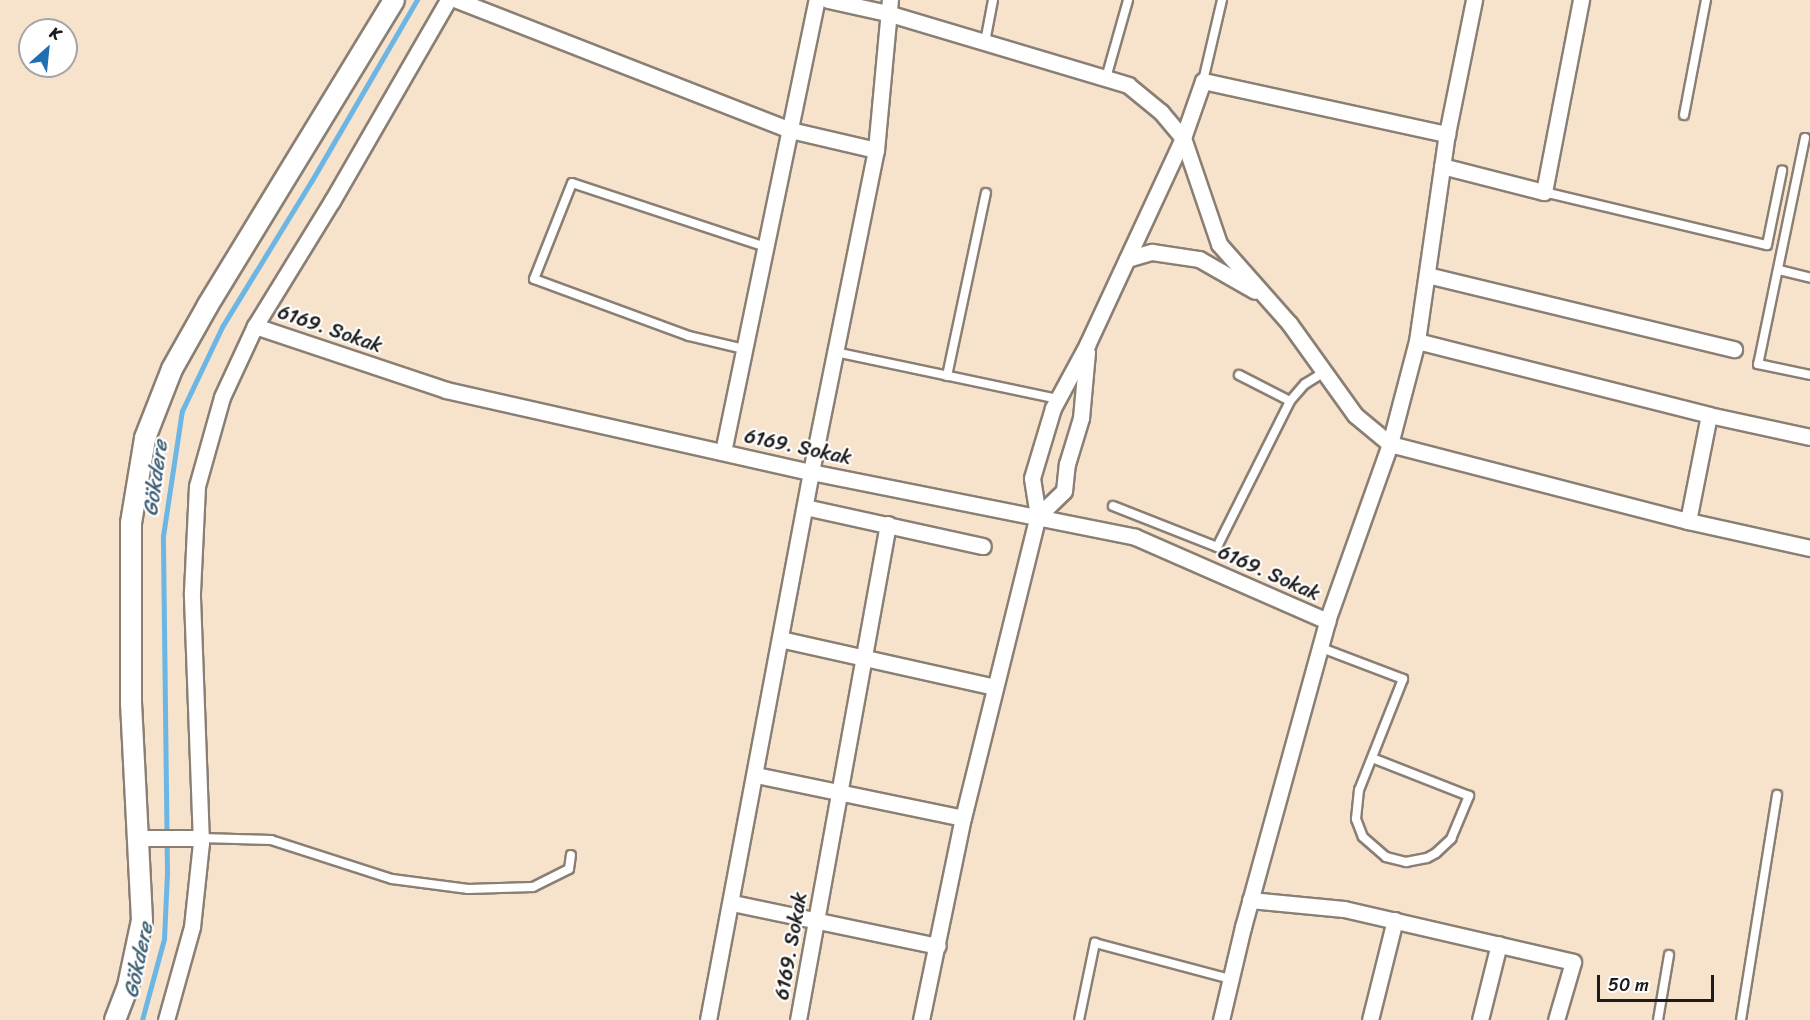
<!DOCTYPE html>
<html>
<head>
<meta charset="utf-8">
<style>
  body { margin:0 }
  #map { position:relative; width:1810px; height:1020px; overflow:hidden; background:#f7e2cb; font-family:Sriracha,sans-serif }
  div>[style] { position:absolute }
  .stream>* { height:4.5px; margin:-2.25px; padding:0 2.25px; transform-origin:2.25px; border-radius:2.25px; background:#6bb6e4 }
  .roads { filter:drop-shadow(2px 0 #8a7f74) drop-shadow(-2px 0 #8a7f74) drop-shadow(0 2px #8a7f74) drop-shadow(0 -2px #8a7f74) }
  .lane>* { height:8px; margin:-4px; padding:0 4px; transform-origin:4px; border-radius:4px; background:#fff }
  .street>* { height:15px; margin:-7.5px; padding:0 7.5px; transform-origin:7.5px; border-radius:7.5px; background:#fff }
  .secondary>* { height:20px; margin:-10px; padding:0 10px; transform-origin:10px; border-radius:10px; background:#fff }
  span { translate:-50% -50%; white-space:nowrap; text-align:center; line-height:1.15; -webkit-text-stroke:4.5px #fff; paint-order:stroke }
  .street-label { font-size:20px; color:#1c1c1c }
  .water-label { font-size:21px; color:#406176; font-style:italic }
  .north { position:absolute; left:18px; top:18px; width:60px; height:60px; box-sizing:border-box; background:#fff; border:2px solid #a4a4a4; border-radius:50%; rotate:27deg; font-size:16px; font-weight:700; line-height:24px; text-align:center; color:#1c1c1c }
  .north::after { content:''; display:block; margin:auto; width:21px; height:27px; background:#1f6fb2; clip-path:polygon(50% 0,100% 100%,50% 72%,0 100%) }
  .scale { position:absolute; left:1597px; top:975px; width:117px; height:27px; box-sizing:border-box; border:3px solid #1c1c1c; border-top:0; padding-left:8px; font-size:18px; line-height:21px; white-space:nowrap; color:#1c1c1c; -webkit-text-stroke:4px #fff; paint-order:stroke }
</style>
</head>
<body>
<div id="map">
  <div class="stream">
    <div style="left:142px;top:1020px;width:84px;rotate:-74.8deg"></div>
    <div style="left:164px;top:939px;width:66px;rotate:-87.4deg"></div>
    <div style="left:167px;top:873px;width:337px;rotate:-90.7deg"></div>
    <div style="left:163px;top:536px;width:126px;rotate:-81.4deg"></div>
    <div style="left:182px;top:411px;width:93px;rotate:-64.5deg"></div>
    <div style="left:222px;top:327px;width:170px;rotate:-58.5deg"></div>
    <div style="left:311px;top:182px;width:211px;rotate:-59.8deg"></div>
  </div>
  <div class="roads">
    <div class="lane">
      <div style="left:985px;top:42px;width:43px;rotate:-79.2deg"></div>
      <div style="left:1106px;top:78px;width:81px;rotate:-74.2deg"></div>
      <div style="left:1203px;top:81px;width:83px;rotate:-76.8deg"></div>
      <div style="left:1684px;top:115px;width:117px;rotate:-79.2deg"></div>
      <div style="left:1805px;top:138px;width:231px;rotate:101.7deg"></div>
      <div style="left:1758px;top:364px;width:53px;rotate:11.9deg"></div>
      <div style="left:1544px;top:192px;width:229px;rotate:13.4deg"></div>
      <div style="left:1767px;top:245px;width:76px;rotate:-78.5deg"></div>
      <div style="left:1779px;top:270px;width:32px;rotate:14deg"></div>
      <div style="left:744px;top:349px;width:57px;rotate:-166.7deg"></div>
      <div style="left:689px;top:336px;width:165px;rotate:-159.8deg"></div>
      <div style="left:534px;top:279px;width:103px;rotate:-68.4deg"></div>
      <div style="left:572px;top:183px;width:204px;rotate:18.3deg"></div>
      <div style="left:835px;top:352px;width:228px;rotate:11.9deg"></div>
      <div style="left:1239px;top:375px;width:57px;rotate:27deg"></div>
      <div style="left:947px;top:376px;width:187px;rotate:-78deg"></div>
      <div style="left:1113px;top:506px;width:112px;rotate:21.5deg"></div>
      <div style="left:1217px;top:547px;width:163px;rotate:-63.4deg"></div>
      <div style="left:1290px;top:401px;width:23px;rotate:-49deg"></div>
      <div style="left:1305px;top:384px;width:22px;rotate:-32deg"></div>
      <div style="left:1319px;top:647px;width:90px;rotate:20.9deg"></div>
      <div style="left:1403px;top:679px;width:119px;rotate:111.6deg"></div>
      <div style="left:1359px;top:790px;width:29px;rotate:96deg"></div>
      <div style="left:1356px;top:819px;width:19px;rotate:69deg"></div>
      <div style="left:1363px;top:837px;width:30px;rotate:41deg"></div>
      <div style="left:1386px;top:857px;width:21px;rotate:14deg"></div>
      <div style="left:1406px;top:862px;width:21px;rotate:-11deg"></div>
      <div style="left:1427px;top:858px;width:10px;rotate:-29deg"></div>
      <div style="left:1436px;top:853px;width:21px;rotate:-43deg"></div>
      <div style="left:1451px;top:839px;width:47px;rotate:-67.3deg"></div>
      <div style="left:1469px;top:796px;width:104px;rotate:-158.6deg"></div>
      <div style="left:201px;top:838px;width:70px;rotate:1.6deg"></div>
      <div style="left:271px;top:840px;width:127px;rotate:17.9deg"></div>
      <div style="left:392px;top:879px;width:77px;rotate:7.5deg"></div>
      <div style="left:468px;top:889px;width:65px;rotate:-1.8deg"></div>
      <div style="left:533px;top:887px;width:40px;rotate:-26.6deg"></div>
      <div style="left:569px;top:869px;width:14px;rotate:-82deg"></div>
      <div style="left:1079px;top:1020px;width:79px;rotate:-78.3deg"></div>
      <div style="left:1095px;top:943px;width:140px;rotate:14.9deg"></div>
      <div style="left:1658px;top:1020px;width:66px;rotate:-80.4deg"></div>
      <div style="left:1741px;top:1020px;width:228px;rotate:-80.9deg"></div>
    </div>
    <div class="street">
      <div style="left:457px;top:0;width:357px;rotate:21.3deg"></div>
      <div style="left:790px;top:130px;width:88px;rotate:13.1deg"></div>
      <div style="left:828px;top:0;width:60px;rotate:12.4deg"></div>
      <div style="left:887px;top:13px;width:252px;rotate:16.6deg"></div>
      <div style="left:1128px;top:85px;width:43px;rotate:39.3deg"></div>
      <div style="left:1161px;top:112px;width:34px;rotate:50deg"></div>
      <div style="left:1183px;top:138px;width:112px;rotate:71.2deg"></div>
      <div style="left:1219px;top:244px;width:106px;rotate:48.5deg"></div>
      <div style="left:1289px;top:323px;width:113px;rotate:54.3deg"></div>
      <div style="left:1355px;top:415px;width:45px;rotate:39.6deg"></div>
      <div style="left:1390px;top:444px;width:308px;rotate:14.5deg"></div>
      <div style="left:1688px;top:521px;width:125px;rotate:12.5deg"></div>
      <div style="left:1442px;top:166px;width:105px;rotate:14.3deg"></div>
      <div style="left:1544px;top:192px;width:196px;rotate:-79.1deg"></div>
      <div style="left:1127px;top:259px;width:26px;rotate:-16deg"></div>
      <div style="left:1152px;top:252px;width:48px;rotate:8.5deg"></div>
      <div style="left:1199px;top:259px;width:64px;rotate:29.7deg"></div>
      <div style="left:1427px;top:275px;width:316px;rotate:13.6deg"></div>
      <div style="left:255px;top:326px;width:201px;rotate:18.5deg"></div>
      <div style="left:446px;top:390px;width:374px;rotate:12.7deg"></div>
      <div style="left:811px;top:472px;width:330px;rotate:11.3deg"></div>
      <div style="left:1135px;top:537px;width:210px;rotate:23.6deg"></div>
      <div style="left:1417px;top:341px;width:301px;rotate:14.2deg"></div>
      <div style="left:1709px;top:415px;width:103px;rotate:12.3deg"></div>
      <div style="left:723px;top:452px;width:462px;rotate:-78.3deg"></div>
      <div style="left:805px;top:507px;width:182px;rotate:12.4deg"></div>
      <div style="left:1038px;top:516px;width:36px;rotate:-44deg"></div>
      <div style="left:1064px;top:491px;width:27px;rotate:-84deg"></div>
      <div style="left:1067px;top:464px;width:48px;rotate:-73.1deg"></div>
      <div style="left:1081px;top:418px;width:66px;rotate:-84.8deg"></div>
      <div style="left:1688px;top:521px;width:108px;rotate:-78.8deg"></div>
      <div style="left:780px;top:639px;width:219px;rotate:12.6deg"></div>
      <div style="left:756px;top:775px;width:211px;rotate:11.7deg"></div>
      <div style="left:136px;top:838px;width:65px"></div>
      <div style="left:1250px;top:900px;width:94px;rotate:5.5deg"></div>
      <div style="left:1344px;top:909px;width:235px;rotate:13deg"></div>
      <div style="left:1573px;top:962px;width:60px;rotate:106.3deg"></div>
      <div style="left:732px;top:903px;width:210px;rotate:11.8deg"></div>
      <div style="left:166px;top:1020px;width:97px;rotate:-74.4deg"></div>
      <div style="left:192px;top:927px;width:84px;rotate:-83.9deg"></div>
      <div style="left:201px;top:843px;width:251px;rotate:-92.1deg"></div>
      <div style="left:192px;top:592px;width:106px;rotate:-87.3deg"></div>
      <div style="left:197px;top:486px;width:92px;rotate:-74.3deg"></div>
      <div style="left:222px;top:397px;width:78px;rotate:-65.1deg"></div>
      <div style="left:255px;top:326px;width:147px;rotate:-58.4deg"></div>
      <div style="left:332px;top:201px;width:232px;rotate:-60deg"></div>
      <div style="left:708px;top:1020px;width:558px;rotate:-79.36deg"></div>
      <div style="left:811px;top:472px;width:328px;rotate:-78.6deg"></div>
      <div style="left:876px;top:150px;width:151px;rotate:-84.7deg"></div>
      <div style="left:798px;top:1020px;width:504px;rotate:-79.72deg"></div>
      <div style="left:921px;top:1020px;width:206px;rotate:-78.3deg"></div>
      <div style="left:963px;top:818px;width:311px;rotate:-76.1deg"></div>
      <div style="left:1038px;top:516px;width:38px;rotate:-99deg"></div>
      <div style="left:1032px;top:478px;width:73px;rotate:-73.3deg"></div>
      <div style="left:1053px;top:408px;width:72px;rotate:-61.6deg"></div>
      <div style="left:1087px;top:345px;width:228px;rotate:-65.1deg"></div>
      <div style="left:1183px;top:138px;width:60px;rotate:-70.7deg"></div>
      <div style="left:1203px;top:81px;width:250px;rotate:12.3deg"></div>
      <div style="left:1221px;top:1020px;width:96px;rotate:-76.7deg"></div>
      <div style="left:1243px;top:927px;width:317px;rotate:-74.6deg"></div>
      <div style="left:1327px;top:621px;width:188px;rotate:-70.4deg"></div>
      <div style="left:1390px;top:444px;width:106px;rotate:-75.3deg"></div>
      <div style="left:1417px;top:341px;width:209px;rotate:-81.8deg"></div>
      <div style="left:1447px;top:134px;width:137px;rotate:-78.6deg"></div>
      <div style="left:1370px;top:1020px;width:103px;rotate:-76deg"></div>
      <div style="left:1480px;top:1020px;width:78px;rotate:-76deg"></div>
    </div>
    <div class="secondary">
      <div style="left:115px;top:1020px;width:36px;rotate:-69deg"></div>
      <div style="left:128px;top:986px;width:67px;rotate:-78deg"></div>
      <div style="left:142px;top:920px;width:217px;rotate:-92.9deg"></div>
      <div style="left:131px;top:703px;width:180px;rotate:-90deg"></div>
      <div style="left:131px;top:523px;width:86px;rotate:-80.6deg"></div>
      <div style="left:145px;top:438px;width:74px;rotate:-68.6deg"></div>
      <div style="left:172px;top:369px;width:73px;rotate:-60.6deg"></div>
      <div style="left:208px;top:305px;width:357px;rotate:-58.6deg"></div>
    </div>
  </div>
  <div class="street-label">
    <span style="left:330px;top:329px;rotate:19deg">6169. Sokak</span>
    <span style="left:798px;top:447px;rotate:12deg">6169. Sokak</span>
    <span style="left:1269px;top:573px;rotate:24deg">6169. Sokak</span>
    <span style="left:791px;top:946px;rotate:-80deg">6169. Sokak</span>
  </div>
  <div class="water-label">
    <span style="left:155px;top:478px;rotate:-82deg">Gökdere</span>
    <span style="left:138px;top:960px;rotate:-78deg">Gökdere</span>
  </div>
  <div class="north">K</div>
  <div class="scale">50 m</div>
</div>
</body>
</html>
